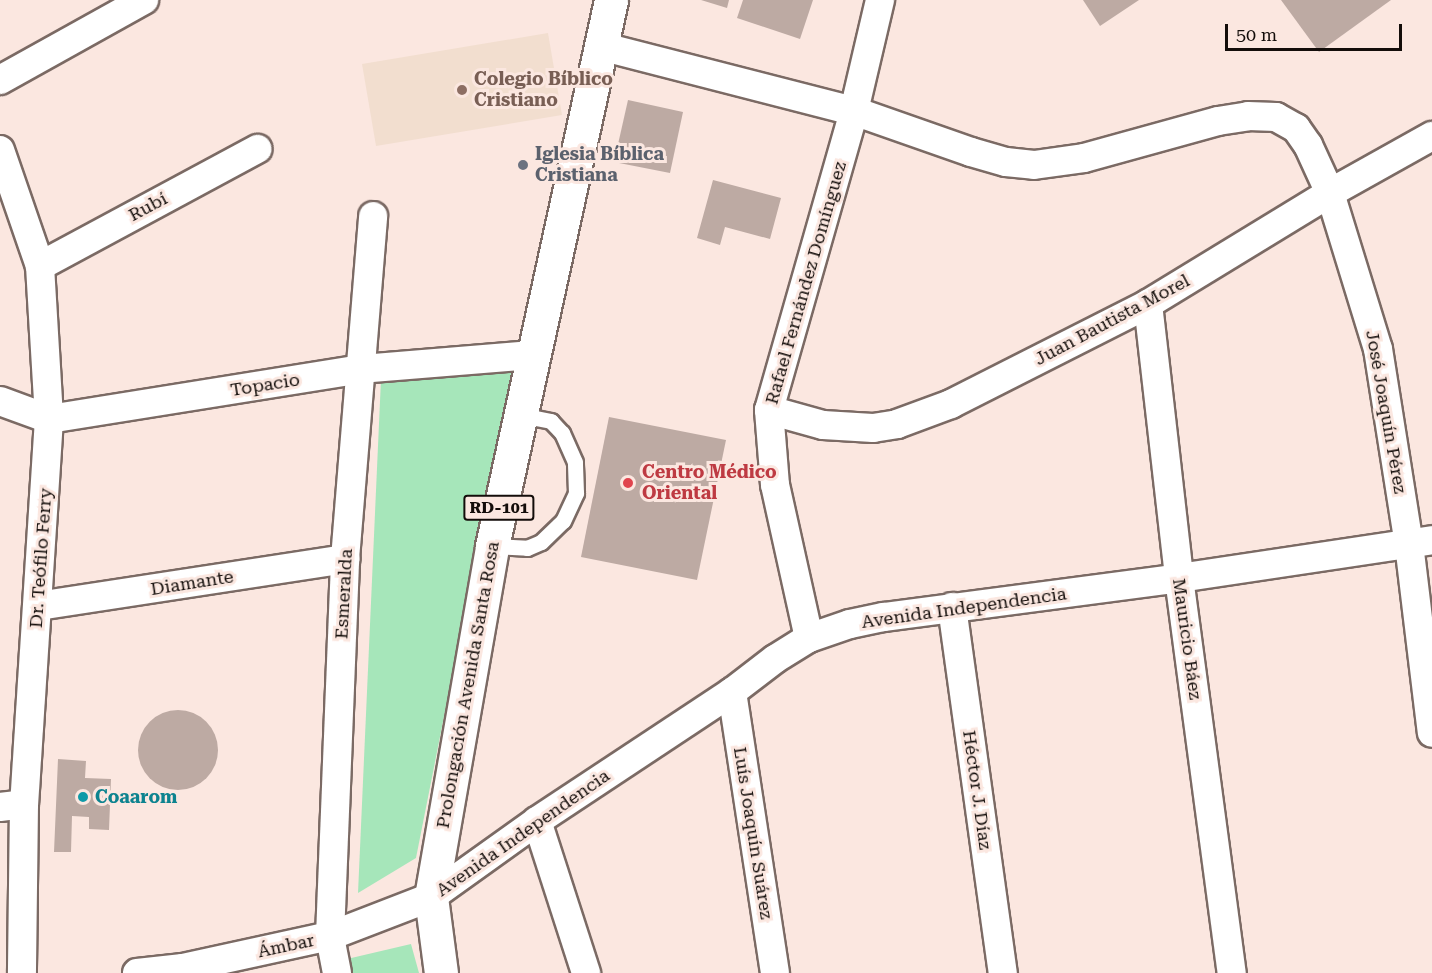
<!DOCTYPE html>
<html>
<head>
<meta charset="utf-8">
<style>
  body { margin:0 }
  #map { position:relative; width:1432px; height:973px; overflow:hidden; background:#fbe7e0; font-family:"Roboto Serif",serif }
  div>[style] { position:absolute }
  .education>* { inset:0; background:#f2decf }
  .green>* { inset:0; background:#a6e6ba }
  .building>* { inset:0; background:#bdaaa3 }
  .round { border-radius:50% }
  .roads { filter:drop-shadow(2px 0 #7b6a64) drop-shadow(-2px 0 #7b6a64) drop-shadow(0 2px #7b6a64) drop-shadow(0 -2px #7b6a64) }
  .service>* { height:15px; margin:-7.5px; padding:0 7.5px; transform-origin:7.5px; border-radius:7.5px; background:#fff }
  .minor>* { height:28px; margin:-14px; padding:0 14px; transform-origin:14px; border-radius:14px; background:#fff }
  .primary>* { height:33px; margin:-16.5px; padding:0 16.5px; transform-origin:16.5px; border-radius:16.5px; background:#fff }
  .dots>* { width:16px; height:16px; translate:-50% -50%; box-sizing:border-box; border:3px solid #fbe7e0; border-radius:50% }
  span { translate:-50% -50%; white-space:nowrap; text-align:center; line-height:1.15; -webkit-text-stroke:6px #fbe7e0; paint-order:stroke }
  .shield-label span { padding:2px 4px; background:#fbe7e0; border:2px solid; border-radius:4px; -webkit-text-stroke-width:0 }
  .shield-label { font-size:16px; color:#130d0a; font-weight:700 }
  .education-label { font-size:18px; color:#785e54; font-weight:700 }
  .left { translate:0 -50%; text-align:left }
  .worship-label { font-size:18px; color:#5b616d; font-weight:700 }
  .street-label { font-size:18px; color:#130d0a }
  .health-label { font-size:18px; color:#be3a42; font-weight:700 }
  .culture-label { font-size:18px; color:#0d838f; font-weight:700 }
  .scale { position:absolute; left:1225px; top:24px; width:177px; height:27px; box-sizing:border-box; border:3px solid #130d0a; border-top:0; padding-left:8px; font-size:18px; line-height:21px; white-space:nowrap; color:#130d0a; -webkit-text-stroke:4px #fbe7e0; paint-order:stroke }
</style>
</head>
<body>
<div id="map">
  <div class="education">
    <div style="clip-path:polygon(548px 33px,562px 115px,376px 146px,362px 64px)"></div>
  </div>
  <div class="green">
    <div style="clip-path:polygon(513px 368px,416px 858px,358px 893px,381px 379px)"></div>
    <div style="clip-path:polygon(411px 944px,419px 973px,351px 973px,347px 959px)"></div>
  </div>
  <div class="building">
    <div style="clip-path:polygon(701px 0,729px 0,727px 8px)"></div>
    <div style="clip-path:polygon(743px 0,813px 0,800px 39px,737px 18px)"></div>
    <div style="clip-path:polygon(1083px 0,1139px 0,1100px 26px)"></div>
    <div style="clip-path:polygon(1281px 0,1391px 0,1319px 52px)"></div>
    <div style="clip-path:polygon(628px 100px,683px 112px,670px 173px,614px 162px)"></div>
    <div style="clip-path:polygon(713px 180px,781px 198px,770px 239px,725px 227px,720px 245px,697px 238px)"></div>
    <div style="clip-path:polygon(609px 417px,726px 440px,697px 580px,581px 557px)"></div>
    <div class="round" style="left:138px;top:710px;width:80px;height:80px"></div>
    <div style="clip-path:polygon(58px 759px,86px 761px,85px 778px,111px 779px,109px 830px,89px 829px,89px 817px,72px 816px,71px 852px,54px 852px)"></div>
  </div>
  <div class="roads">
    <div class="service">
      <div style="left:492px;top:546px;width:35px;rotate:3deg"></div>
      <div style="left:527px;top:548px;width:15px;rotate:-23deg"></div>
      <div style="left:541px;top:542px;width:30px;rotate:-44deg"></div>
      <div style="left:563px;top:521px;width:31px;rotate:-65deg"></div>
      <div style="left:576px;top:493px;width:31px;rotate:-92deg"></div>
      <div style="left:575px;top:462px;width:32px;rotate:-114deg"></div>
      <div style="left:562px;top:433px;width:16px;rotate:-133deg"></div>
      <div style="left:551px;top:421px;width:32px;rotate:-169deg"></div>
    </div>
    <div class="minor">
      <div style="left:600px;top:46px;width:262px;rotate:14.4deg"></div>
      <div style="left:854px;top:111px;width:124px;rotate:19.3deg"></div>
      <div style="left:971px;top:152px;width:36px;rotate:16deg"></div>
      <div style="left:1006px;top:162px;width:28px;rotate:6deg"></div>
      <div style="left:1034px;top:165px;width:50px;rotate:-8deg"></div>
      <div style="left:1084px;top:158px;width:139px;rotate:-15.4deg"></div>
      <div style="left:1218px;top:121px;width:30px;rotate:-9deg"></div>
      <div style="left:1248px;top:116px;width:28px;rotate:2deg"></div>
      <div style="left:1276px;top:117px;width:23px;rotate:29deg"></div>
      <div style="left:1296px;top:128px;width:21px;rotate:55deg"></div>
      <div style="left:1308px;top:145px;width:53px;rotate:65.4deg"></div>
      <div style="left:1330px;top:193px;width:163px;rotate:72.9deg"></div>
      <div style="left:1378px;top:349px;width:197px;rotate:81deg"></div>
      <div style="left:1409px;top:544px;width:190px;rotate:83.1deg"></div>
      <div style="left:0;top:80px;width:165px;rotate:-29.1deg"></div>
      <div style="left:0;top:150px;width:123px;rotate:71deg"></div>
      <div style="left:40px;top:266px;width:153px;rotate:86.6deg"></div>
      <div style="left:49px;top:419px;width:386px;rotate:93.7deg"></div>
      <div style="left:24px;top:804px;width:169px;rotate:90.7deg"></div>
      <div style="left:40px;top:266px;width:247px;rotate:-28.3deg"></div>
      <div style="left:1148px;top:304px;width:276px;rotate:83.5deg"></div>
      <div style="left:1179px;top:578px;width:399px;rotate:82.4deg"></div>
      <div style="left:0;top:401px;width:52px;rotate:20.2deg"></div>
      <div style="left:49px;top:419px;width:316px;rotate:-9.1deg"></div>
      <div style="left:361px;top:369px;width:173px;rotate:-4.7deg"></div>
      <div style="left:769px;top:410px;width:56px;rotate:15.5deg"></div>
      <div style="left:823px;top:425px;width:50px;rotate:3.4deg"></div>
      <div style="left:873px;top:428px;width:24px;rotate:-9deg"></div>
      <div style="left:897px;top:424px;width:58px;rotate:-20.3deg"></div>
      <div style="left:951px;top:404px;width:221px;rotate:-26.9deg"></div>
      <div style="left:1148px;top:304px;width:213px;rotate:-31.4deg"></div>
      <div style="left:1330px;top:193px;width:117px;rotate:-29.2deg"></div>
      <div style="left:38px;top:606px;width:311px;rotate:-8.7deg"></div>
      <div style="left:952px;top:607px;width:370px;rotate:82.1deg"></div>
      <div style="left:809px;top:638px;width:157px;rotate:-102.5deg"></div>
      <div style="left:775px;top:485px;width:75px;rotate:-94.6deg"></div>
      <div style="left:769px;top:410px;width:311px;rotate:-74.1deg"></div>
      <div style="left:854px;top:111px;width:114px;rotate:-76.8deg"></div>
      <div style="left:732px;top:692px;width:284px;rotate:81.3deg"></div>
      <div style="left:0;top:807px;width:24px;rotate:-7deg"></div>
      <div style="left:537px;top:821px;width:160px;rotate:72.1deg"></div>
      <div style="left:137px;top:973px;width:46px;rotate:-6.2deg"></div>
      <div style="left:183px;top:968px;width:150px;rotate:-12.3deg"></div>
      <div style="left:330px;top:936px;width:108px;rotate:-21.1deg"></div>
      <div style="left:431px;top:897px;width:130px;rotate:-35.6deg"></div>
      <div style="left:537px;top:821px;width:234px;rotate:-33.5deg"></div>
      <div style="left:732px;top:692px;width:54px;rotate:-37.5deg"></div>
      <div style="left:775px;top:659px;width:40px;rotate:-32deg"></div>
      <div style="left:809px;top:638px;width:43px;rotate:-18.9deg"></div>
      <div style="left:850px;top:624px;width:35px;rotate:-12deg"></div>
      <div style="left:884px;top:617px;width:298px;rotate:-7.5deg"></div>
      <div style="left:1179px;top:578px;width:256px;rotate:-8.5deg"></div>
      <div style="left:337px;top:973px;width:38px;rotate:-101deg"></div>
      <div style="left:330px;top:936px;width:377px;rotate:-87.7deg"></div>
      <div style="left:345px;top:559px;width:344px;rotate:-85.3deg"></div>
    </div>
    <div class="primary">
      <div style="left:441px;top:973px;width:77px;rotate:-97.5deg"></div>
      <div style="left:431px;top:897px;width:356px;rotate:-80.1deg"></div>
      <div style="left:492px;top:546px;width:559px;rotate:-77.7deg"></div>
    </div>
  </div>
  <div class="dots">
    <div style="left:462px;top:90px;background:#8d6e63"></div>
    <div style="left:523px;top:165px;background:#6b7280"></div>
    <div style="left:628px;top:483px;background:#e0444e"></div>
    <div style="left:83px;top:797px;background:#0f9aa8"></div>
  </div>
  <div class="shield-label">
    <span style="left:499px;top:508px">RD-101</span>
  </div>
  <div class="education-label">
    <span class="left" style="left:474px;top:90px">Colegio Bíblico<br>Cristiano</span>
  </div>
  <div class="worship-label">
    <span class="left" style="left:535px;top:165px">Iglesia Bíblica<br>Cristiana</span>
  </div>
  <div class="street-label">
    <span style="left:148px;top:207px;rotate:-28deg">Rubí</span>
    <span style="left:806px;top:283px;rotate:-74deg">Rafael Fernández Domínguez</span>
    <span style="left:1112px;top:320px;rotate:-28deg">Juan Bautista Morel</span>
    <span style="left:265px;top:385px;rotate:-9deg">Topacio</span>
    <span style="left:1386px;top:412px;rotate:80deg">José Joaquín Pérez</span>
    <span style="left:41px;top:558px;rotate:-86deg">Dr. Teófilo Ferry</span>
    <span style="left:192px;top:583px;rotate:-9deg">Diamante</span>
    <span style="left:344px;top:594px;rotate:-87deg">Esmeralda</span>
    <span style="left:964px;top:608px;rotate:-8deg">Avenida Independencia</span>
    <span style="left:1187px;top:639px;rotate:82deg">Mauricio Báez</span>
    <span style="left:468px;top:685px;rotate:-80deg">Prolongación Avenida Santa Rosa</span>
    <span style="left:977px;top:790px;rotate:82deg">Héctor J. Díaz</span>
    <span style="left:523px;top:833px;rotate:-35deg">Avenida Independencia</span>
    <span style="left:753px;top:833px;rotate:81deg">Luís Joaquín Suárez</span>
    <span style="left:286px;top:946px;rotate:-12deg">Ámbar</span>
  </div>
  <div class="health-label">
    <span class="left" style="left:642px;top:483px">Centro Médico<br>Oriental</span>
  </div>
  <div class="culture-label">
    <span class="left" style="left:95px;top:797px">Coaarom</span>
  </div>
  <div class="scale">50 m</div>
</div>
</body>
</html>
